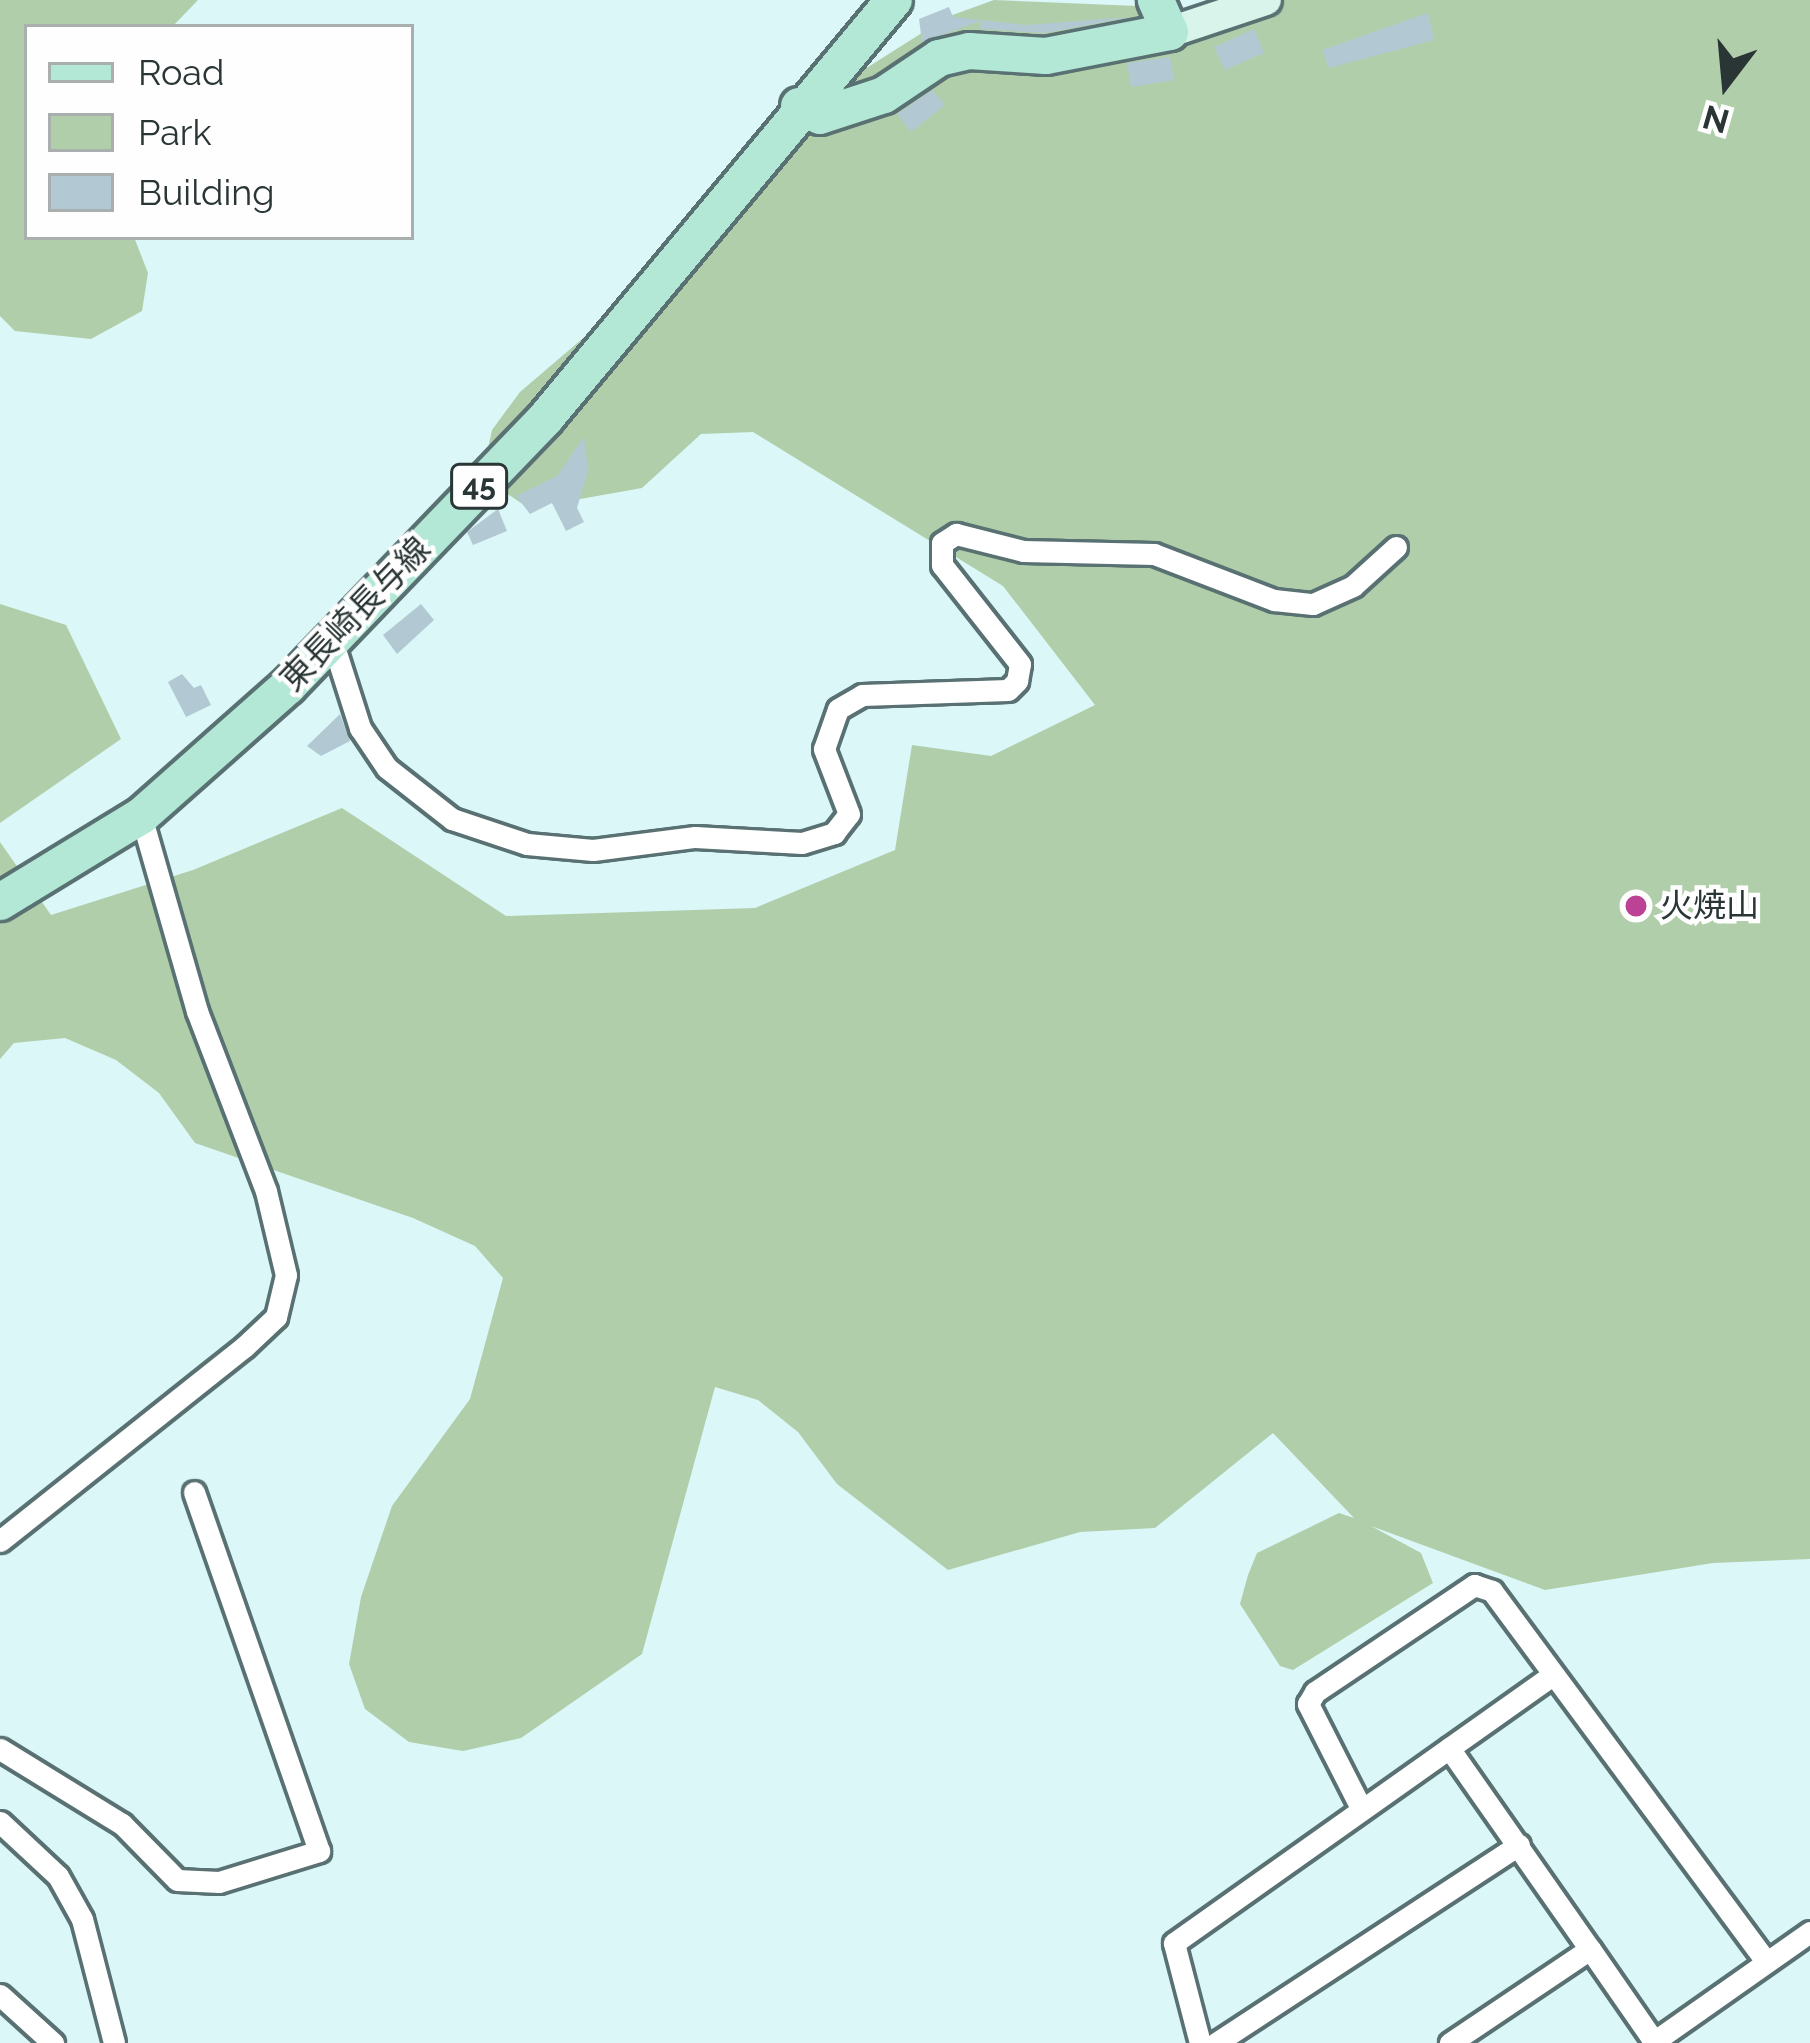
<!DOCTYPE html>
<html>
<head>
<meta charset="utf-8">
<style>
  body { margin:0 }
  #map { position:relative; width:1810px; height:2043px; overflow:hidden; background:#dbf7f8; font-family:Raleway,"Noto Sans JP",sans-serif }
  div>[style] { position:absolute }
  .green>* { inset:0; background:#b0ceaa }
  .building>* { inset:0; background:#b2c9d3 }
  .roads { filter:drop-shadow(3px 0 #597172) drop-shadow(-3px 0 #597172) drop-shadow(0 3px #597172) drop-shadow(0 -3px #597172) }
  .street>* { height:21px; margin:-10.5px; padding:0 10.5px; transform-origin:10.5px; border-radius:10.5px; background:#fff }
  .secondary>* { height:30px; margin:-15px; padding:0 15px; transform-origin:15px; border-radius:15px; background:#d9f4ea }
  .primary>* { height:36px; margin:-18px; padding:0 18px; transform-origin:18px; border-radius:18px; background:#b3e8d6 }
  .dots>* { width:33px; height:33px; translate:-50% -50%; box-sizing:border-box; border:6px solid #fefefe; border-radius:50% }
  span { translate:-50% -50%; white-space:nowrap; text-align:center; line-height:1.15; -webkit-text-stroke:9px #fefefe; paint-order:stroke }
  .shield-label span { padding:3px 9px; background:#fefefe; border:3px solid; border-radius:9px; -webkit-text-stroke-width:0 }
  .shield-label { font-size:30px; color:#2a3535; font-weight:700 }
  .street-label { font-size:33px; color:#2a3535 }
  .poi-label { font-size:33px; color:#2a3535 }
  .left { translate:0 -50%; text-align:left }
  .legend { position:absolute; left:24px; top:24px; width:390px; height:216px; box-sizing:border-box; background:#fefefe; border:3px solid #a9aeae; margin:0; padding:15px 21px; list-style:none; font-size:36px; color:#2a3535 }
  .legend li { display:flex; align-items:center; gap:24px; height:60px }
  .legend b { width:60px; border:3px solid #a9aeae }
  .north { position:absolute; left:1666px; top:24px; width:120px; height:120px; -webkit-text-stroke:9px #fefefe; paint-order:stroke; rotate:196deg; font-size:33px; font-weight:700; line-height:48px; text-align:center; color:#2a3535 }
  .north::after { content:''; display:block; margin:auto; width:42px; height:54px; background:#2a3535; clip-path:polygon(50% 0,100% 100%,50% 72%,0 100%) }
</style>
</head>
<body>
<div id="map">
  <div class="green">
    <div style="clip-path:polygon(0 0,198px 0,172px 27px,27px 27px,27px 237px,134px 237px,148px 273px,142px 311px,91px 339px,15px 331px,0 316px)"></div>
    <div style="clip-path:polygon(994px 0,1234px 10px,1268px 0,1810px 0,1810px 1559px,1713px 1563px,1545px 1590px,1371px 1526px,1421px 1553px,1433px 1583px,1293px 1670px,1280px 1666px,1240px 1604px,1248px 1575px,1257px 1553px,1339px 1513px,1354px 1518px,1273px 1433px,1155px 1528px,1080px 1532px,948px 1570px,837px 1484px,798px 1432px,758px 1400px,715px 1387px,642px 1654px,521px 1738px,463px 1751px,409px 1742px,365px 1709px,349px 1664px,361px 1597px,392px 1506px,470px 1399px,503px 1278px,475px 1246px,413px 1218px,195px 1143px,159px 1093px,116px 1060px,65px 1038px,14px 1043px,0 1059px,0 842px,51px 915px,193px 870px,342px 808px,506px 916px,755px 908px,895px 850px,912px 745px,991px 756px,1095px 705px,1003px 586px,753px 432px,701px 434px,642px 488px,569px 501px,524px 505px,500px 489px,485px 462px,492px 430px,520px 392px,609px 316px,692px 209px,824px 95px,947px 17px)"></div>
    <div style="clip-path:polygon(0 604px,66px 625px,121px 739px,0 823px)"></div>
  </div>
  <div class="building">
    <div style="clip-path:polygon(949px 7px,953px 17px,1026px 25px,1131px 17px,1045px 33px,980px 29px,981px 21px,922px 42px,919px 19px)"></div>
    <div style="clip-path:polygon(1428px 13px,1434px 40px,1329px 68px,1322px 50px)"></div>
    <div style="clip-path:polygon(1254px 29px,1264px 53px,1225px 70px,1214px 47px)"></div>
    <div style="clip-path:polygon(1170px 57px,1174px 80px,1131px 87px,1127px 63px)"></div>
    <div style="clip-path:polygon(932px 90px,945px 105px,911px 132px,897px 114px)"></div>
    <div style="clip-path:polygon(584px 437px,588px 470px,577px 508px,584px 522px,566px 531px,552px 503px,530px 514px,516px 496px,557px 476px)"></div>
    <div style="clip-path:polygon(498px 509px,507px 531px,473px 545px,467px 532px)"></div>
    <div style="clip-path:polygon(421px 604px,434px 620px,397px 654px,383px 635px)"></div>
    <div style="clip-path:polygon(182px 674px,194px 688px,201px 685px,211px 705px,186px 717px,168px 682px)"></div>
    <div style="clip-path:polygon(340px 714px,350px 741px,321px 756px,307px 746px)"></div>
  </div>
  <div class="roads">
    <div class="street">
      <div style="left:331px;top:637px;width:96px;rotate:72.3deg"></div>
      <div style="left:360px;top:728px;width:48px;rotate:56deg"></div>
      <div style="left:387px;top:768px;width:83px;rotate:38.1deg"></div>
      <div style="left:452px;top:819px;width:79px;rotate:18.4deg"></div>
      <div style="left:527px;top:844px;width:66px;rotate:5.2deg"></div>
      <div style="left:593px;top:850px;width:103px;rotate:-7.3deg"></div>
      <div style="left:695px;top:837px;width:107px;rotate:3.2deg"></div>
      <div style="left:802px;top:843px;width:34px;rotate:-17deg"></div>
      <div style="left:834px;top:833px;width:24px;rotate:-52deg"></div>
      <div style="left:849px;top:814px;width:70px;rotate:-111deg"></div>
      <div style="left:824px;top:749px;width:42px;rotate:-70.7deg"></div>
      <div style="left:838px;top:709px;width:28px;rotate:-30deg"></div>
      <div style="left:862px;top:695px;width:146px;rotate:-2deg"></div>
      <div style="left:1008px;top:690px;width:13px;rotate:-45deg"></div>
      <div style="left:1017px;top:681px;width:17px;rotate:-80deg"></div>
      <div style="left:1020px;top:664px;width:126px;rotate:-128.2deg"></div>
      <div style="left:942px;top:565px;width:22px;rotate:-90deg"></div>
      <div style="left:942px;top:543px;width:17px;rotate:-33deg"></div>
      <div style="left:956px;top:534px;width:69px;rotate:14.2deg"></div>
      <div style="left:1023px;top:551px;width:131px;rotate:1.3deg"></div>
      <div style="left:1154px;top:554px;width:129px;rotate:21deg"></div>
      <div style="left:1274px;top:600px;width:39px;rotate:6deg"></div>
      <div style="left:1313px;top:604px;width:44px;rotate:-24.2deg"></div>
      <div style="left:1353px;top:586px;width:58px;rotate:-42.2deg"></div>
      <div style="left:0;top:1541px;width:312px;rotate:-38.5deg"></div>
      <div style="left:244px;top:1347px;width:44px;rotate:-43.2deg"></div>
      <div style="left:276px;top:1317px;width:43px;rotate:-76.6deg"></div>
      <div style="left:286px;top:1275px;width:86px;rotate:-103.4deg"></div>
      <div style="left:266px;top:1191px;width:193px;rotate:-111deg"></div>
      <div style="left:197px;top:1011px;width:203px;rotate:-106deg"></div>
      <div style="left:1449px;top:1748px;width:246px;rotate:55deg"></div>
      <div style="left:1590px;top:1949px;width:169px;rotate:146.1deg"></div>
      <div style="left:0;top:1749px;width:143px;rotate:31.6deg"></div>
      <div style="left:122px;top:1824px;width:78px;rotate:45.5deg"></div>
      <div style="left:177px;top:1880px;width:42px;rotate:2.7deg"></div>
      <div style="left:219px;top:1882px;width:105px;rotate:-17.2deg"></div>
      <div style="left:319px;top:1851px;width:380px;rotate:-109.2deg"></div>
      <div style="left:1361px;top:1808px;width:117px;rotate:-117deg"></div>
      <div style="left:1308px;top:1704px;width:14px;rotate:-60deg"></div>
      <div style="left:1315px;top:1692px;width:192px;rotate:-33.9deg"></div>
      <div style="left:1474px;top:1585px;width:19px;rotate:18deg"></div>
      <div style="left:1492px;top:1591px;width:460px;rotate:53.5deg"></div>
      <div style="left:0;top:1822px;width:79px;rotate:43deg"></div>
      <div style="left:58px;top:1876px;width:49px;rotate:60.8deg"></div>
      <div style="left:82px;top:1919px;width:128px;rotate:75.5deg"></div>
      <div style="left:1590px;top:1949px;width:114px;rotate:55.3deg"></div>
      <div style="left:0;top:1995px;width:72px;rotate:42.2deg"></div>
      <div style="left:1200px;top:2043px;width:103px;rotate:-104.6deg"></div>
      <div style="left:1174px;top:1943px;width:460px;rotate:-35.3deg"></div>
      <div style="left:1216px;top:2043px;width:362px;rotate:-33.2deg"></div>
      <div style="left:1652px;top:2043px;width:193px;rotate:-35.1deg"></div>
    </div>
    <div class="secondary">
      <div style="left:1170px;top:32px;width:101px;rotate:-18.4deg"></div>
    </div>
    <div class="primary">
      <div style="left:799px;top:106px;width:23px;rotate:25deg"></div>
      <div style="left:820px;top:116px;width:67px;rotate:-18.2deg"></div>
      <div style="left:884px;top:95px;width:66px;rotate:-33.9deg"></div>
      <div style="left:939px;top:58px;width:31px;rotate:-13deg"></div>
      <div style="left:969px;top:51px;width:77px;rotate:3.7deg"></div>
      <div style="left:1046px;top:56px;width:126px;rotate:-11deg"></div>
      <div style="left:1170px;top:32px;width:35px;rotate:-114deg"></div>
      <div style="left:0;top:902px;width:165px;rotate:-31.4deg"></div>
      <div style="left:141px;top:816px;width:196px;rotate:-41.5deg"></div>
      <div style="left:288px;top:686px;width:371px;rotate:-46.1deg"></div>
      <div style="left:545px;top:419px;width:545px;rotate:-50.21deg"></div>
    </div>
  </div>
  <div class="dots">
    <div style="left:1636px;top:906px;background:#bb4295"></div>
  </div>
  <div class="shield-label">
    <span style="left:479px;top:486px">45</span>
  </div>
  <div class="street-label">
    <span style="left:355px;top:614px;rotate:-46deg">東長崎長与線</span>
  </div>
  <div class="poi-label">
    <span class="left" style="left:1660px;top:906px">火焼山</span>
  </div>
  <ul class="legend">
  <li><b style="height:15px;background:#b3e8d6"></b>Road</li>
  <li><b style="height:33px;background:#b0ceaa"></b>Park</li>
  <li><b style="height:33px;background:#b2c9d3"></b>Building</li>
  </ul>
  <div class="north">N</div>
</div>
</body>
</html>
